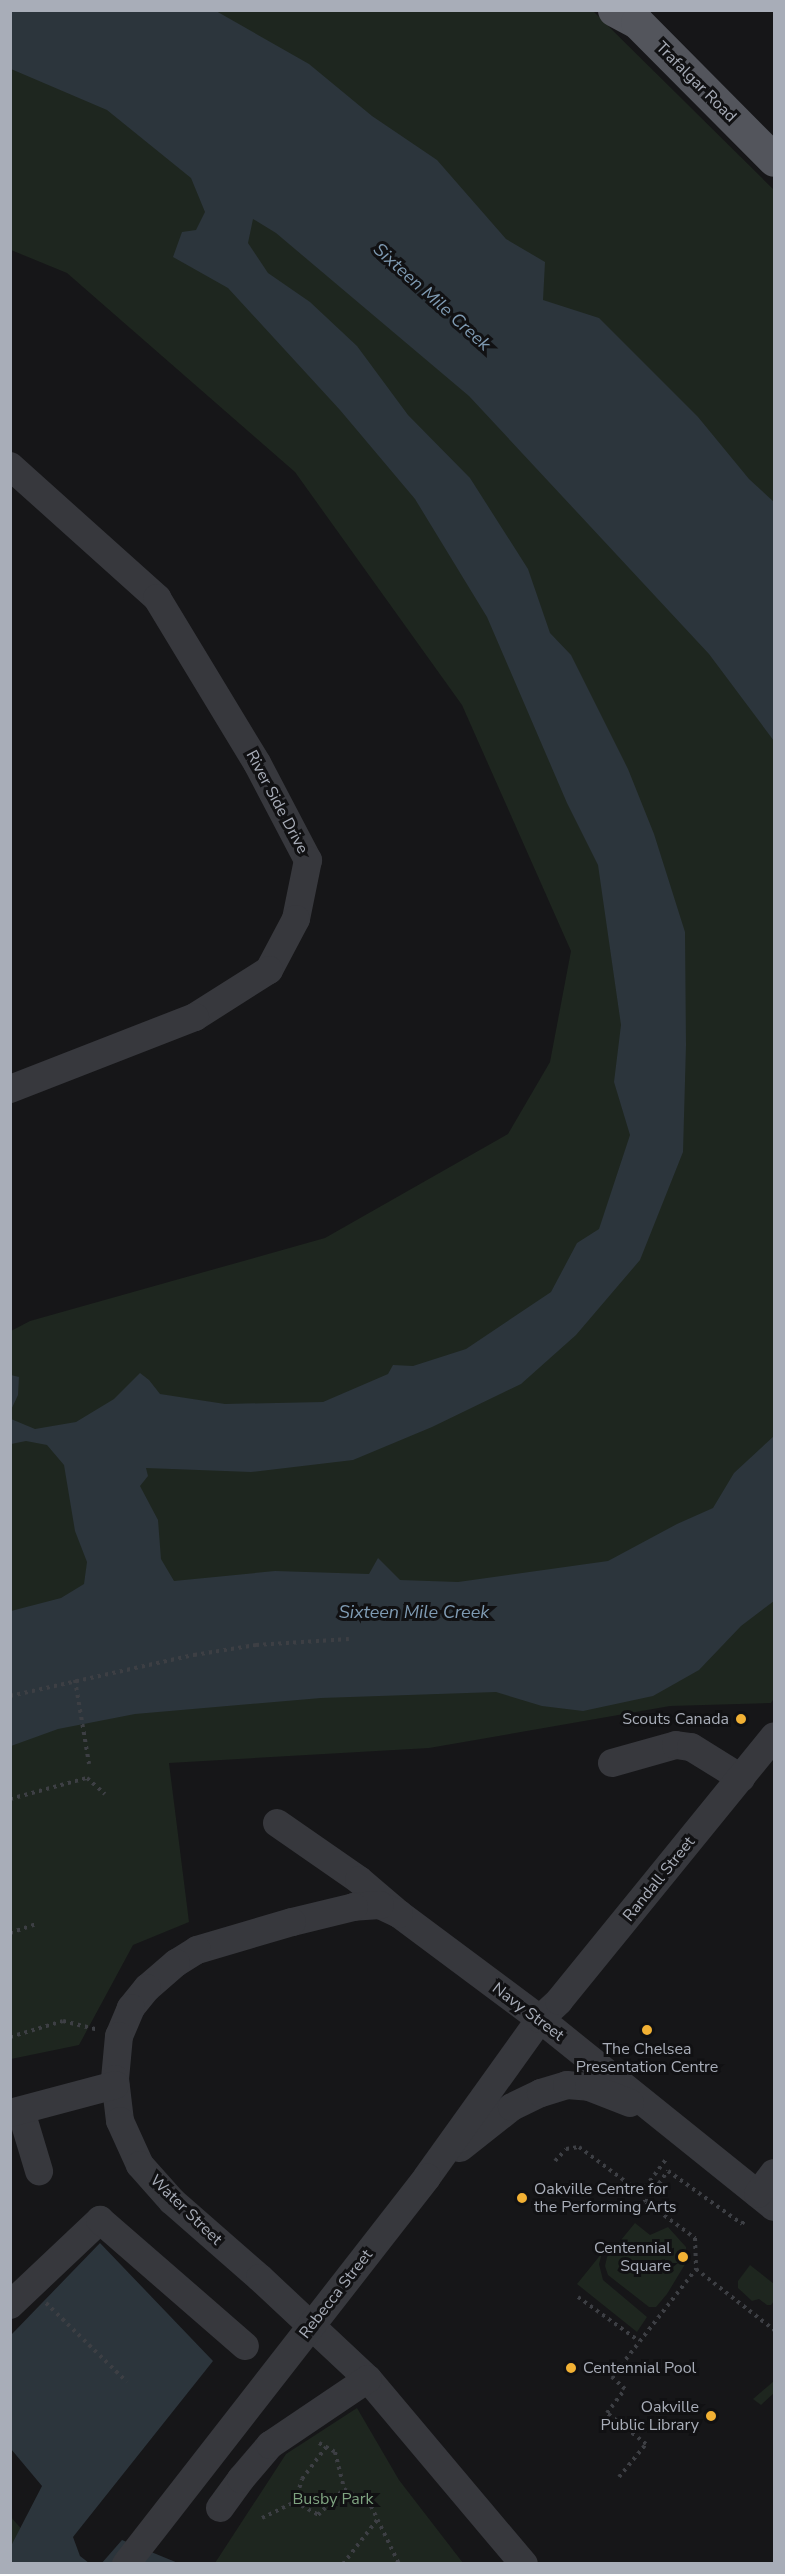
<!DOCTYPE html>
<html>
<head>
<meta charset="utf-8">
<style>
  body { margin:0 }
  #map { position:relative; width:785px; height:2574px; overflow:hidden; background:#161618; font-family:"Nunito Sans",sans-serif }
  div>[style] { position:absolute }
  .green>* { inset:0; background:#1e261f }
  .water>* { inset:0; background:#2c353c }
  .path>* { height:4px; margin-top:-2px; transform-origin:0; background:repeating-linear-gradient(90deg,#3d3f44 0 3px,transparent 0 7.5px) }
  .minor>* { height:28px; margin:-14px; padding:0 14px; transform-origin:14px; border-radius:14px; background:#37383d }
  .major>* { height:33px; margin:-16.5px; padding:0 16.5px; transform-origin:16.5px; border-radius:16.5px; background:#53555c }
  .minor-bridge>* { height:28px; margin:-14px; padding:0 14px; transform-origin:14px; border-radius:14px; background:#37383d }
  .dots>* { width:16px; height:16px; translate:-50% -50%; box-sizing:border-box; border:3px solid #111113; border-radius:50% }
  span { translate:-50% -50%; white-space:nowrap; text-align:center; line-height:1.15; -webkit-text-stroke:6px #111113; paint-order:stroke }
  .street-label { font-size:16px; color:#a8adb8 }
  .poi-label { font-size:16px; color:#a8adb8 }
  .right { translate:-100% -50%; text-align:right }
  .left { translate:0 -50%; text-align:left }
  .park-label { font-size:16px; color:#7fa381 }
  .water-label { font-size:18px; color:#7f9bb3; font-style:italic }
  .frame { position:absolute; inset:0; border:12px solid #a8adb8; pointer-events:none }
</style>
</head>
<body>
<div id="map">
  <div class="green">
    <div style="clip-path:polygon(11px 11px,593px 11px,774px 190px,774px 1698px,771px 1703px,670px 1706px,429px 1748px,169px 1763px,189px 1922px,133px 1945px,79px 2045px,11px 2059px,11px 1331px,30px 1321px,325px 1238px,508px 1134px,550px 1062px,571px 951px,462px 705px,295px 472px,67px 273px,11px 250px)"></div>
    <div style="clip-path:polygon(635px 2223px,650px 2235px,668px 2227px,686px 2247px,687px 2261px,667px 2294px,656px 2307px,649px 2307px,608px 2275px,605px 2266px,607px 2257px)"></div>
    <div style="clip-path:polygon(602px 2253px,599px 2264px,603px 2280px,647px 2317px,637px 2332px,577px 2284px)"></div>
    <div style="clip-path:polygon(750px 2265px,774px 2284px,774px 2301px,771px 2305px,767px 2305px,759px 2299px,752px 2301px,738px 2288px,738px 2281px)"></div>
    <div style="clip-path:polygon(774px 2381px,774px 2393px,761px 2405px,753px 2399px)"></div>
    <div style="clip-path:polygon(357px 2408px,399px 2480px,463px 2563px,215px 2563px,286px 2454px)"></div>
    <div style="clip-path:polygon(10px 2516px,39px 2549px,11px 2563px)"></div>
  </div>
  <div class="water">
    <div style="clip-path:polygon(11px 10px,216px 11px,309px 64px,372px 116px,437px 160px,506px 239px,545px 262px,543px 300px,599px 318px,698px 417px,749px 479px,774px 502px,774px 741px,709px 654px,469px 396px,276px 233px,253px 219px,248px 243px,268px 273px,310px 302px,357px 346px,408px 415px,470px 478px,528px 569px,550px 633px,571px 655px,628px 769px,654px 834px,685px 932px,686px 1045px,683px 1152px,640px 1260px,576px 1335px,521px 1384px,432px 1427px,353px 1460px,251px 1472px,146px 1468px,148px 1476px,140px 1486px,158px 1520px,161px 1559px,174px 1581px,275px 1571px,369px 1574px,378px 1558px,400px 1580px,458px 1582px,608px 1561px,677px 1524px,713px 1508px,734px 1473px,774px 1436px,774px 1601px,741px 1626px,699px 1670px,653px 1696px,583px 1711px,542px 1706px,496px 1692px,321px 1698px,135px 1714px,58px 1729px,11px 1746px,11px 1611px,61px 1598px,84px 1584px,87px 1562px,75px 1531px,64px 1465px,47px 1445px,26px 1441px,11px 1444px,11px 1419px,35px 1429px,76px 1422px,114px 1399px,140px 1373px,149px 1380px,160px 1394px,225px 1404px,323px 1402px,388px 1374px,393px 1365px,413px 1366px,466px 1349px,551px 1292px,577px 1243px,599px 1229px,630px 1135px,614px 1082px,621px 1025px,598px 865px,567px 803px,487px 617px,415px 499px,340px 410px,228px 288px,173px 257px,182px 232px,196px 230px,205px 212px,191px 178px,107px 110px,11px 69px)"></div>
    <div style="clip-path:polygon(11px 1375px,19px 1377px,18px 1395px,11px 1410px)"></div>
    <div style="clip-path:polygon(100px 2243px,213px 2361px,73px 2537px,80px 2556px,89px 2563px,11px 2563px,11px 2546px,42px 2486px,11px 2449px,11px 2335px)"></div>
    <div style="clip-path:polygon(122px 2540px,178px 2563px,101px 2564px)"></div>
  </div>
  <div class="path">
    <div style="left:75px;top:1680px;width:85px;rotate:80.5deg"></div>
    <div style="left:10px;top:1696px;width:189px;rotate:-12.6deg"></div>
    <div style="left:194px;top:1655px;width:63px;rotate:-9.2deg"></div>
    <div style="left:256px;top:1645px;width:93px;rotate:-3.7deg"></div>
    <div style="left:10px;top:1799px;width:80px;rotate:-15.3deg"></div>
    <div style="left:87px;top:1778px;width:24px;rotate:42deg"></div>
    <div style="left:10px;top:1933px;width:28px;rotate:-19deg"></div>
    <div style="left:10px;top:2037px;width:55px;rotate:-16.8deg"></div>
    <div style="left:63px;top:2021px;width:34px;rotate:14deg"></div>
    <div style="left:555px;top:2161px;width:16px;rotate:-47deg"></div>
    <div style="left:566px;top:2149px;width:13px;rotate:-9deg"></div>
    <div style="left:579px;top:2147px;width:77px;rotate:36.6deg"></div>
    <div style="left:641px;top:2193px;width:10px;rotate:61deg"></div>
    <div style="left:646px;top:2202px;width:61px;rotate:36.3deg"></div>
    <div style="left:695px;top:2238px;width:31px;rotate:88deg"></div>
    <div style="left:696px;top:2269px;width:99px;rotate:38deg"></div>
    <div style="left:641px;top:2193px;width:44px;rotate:-53.4deg"></div>
    <div style="left:646px;top:2202px;width:38px;rotate:-55deg"></div>
    <div style="left:668px;top:2171px;width:91px;rotate:35.6deg"></div>
    <div style="left:742px;top:2224px;width:4px;rotate:-56deg"></div>
    <div style="left:578px;top:2297px;width:75px;rotate:35.8deg"></div>
    <div style="left:46px;top:2303px;width:113px;rotate:44.3deg"></div>
    <div style="left:319px;top:2443px;width:18px;rotate:29deg"></div>
    <div style="left:335px;top:2452px;width:38px;rotate:76deg"></div>
    <div style="left:344px;top:2489px;width:32px;rotate:32deg"></div>
    <div style="left:371px;top:2506px;width:64px;rotate:64.2deg"></div>
    <div style="left:619px;top:2477px;width:43px;rotate:-50.7deg"></div>
    <div style="left:646px;top:2444px;width:50px;rotate:-141.5deg"></div>
    <div style="left:607px;top:2413px;width:30px;rotate:-53deg"></div>
    <div style="left:625px;top:2389px;width:18px;rotate:-137deg"></div>
    <div style="left:612px;top:2377px;width:137px;rotate:-52.1deg"></div>
    <div style="left:295px;top:2502px;width:24px;rotate:-73deg"></div>
    <div style="left:302px;top:2479px;width:40px;rotate:-53deg"></div>
    <div style="left:262px;top:2518px;width:37px;rotate:-26deg"></div>
    <div style="left:295px;top:2502px;width:26px;rotate:29deg"></div>
    <div style="left:318px;top:2515px;width:37px;rotate:-45deg"></div>
    <div style="left:343px;top:2564px;width:56px;rotate:-52.3deg"></div>
  </div>
  <div class="minor">
    <div style="left:10px;top:466px;width:198px;rotate:41.9deg"></div>
    <div style="left:157px;top:598px;width:193px;rotate:58.8deg"></div>
    <div style="left:257px;top:763px;width:110px;rotate:62.3deg"></div>
    <div style="left:308px;top:860px;width:60px;rotate:101.5deg"></div>
    <div style="left:296px;top:919px;width:58px;rotate:117.9deg"></div>
    <div style="left:269px;top:970px;width:88px;rotate:147.6deg"></div>
    <div style="left:195px;top:1017px;width:199px;rotate:158.7deg"></div>
    <div style="left:612px;top:1763px;width:66px;rotate:-15.7deg"></div>
    <div style="left:676px;top:1745px;width:15px;rotate:8deg"></div>
    <div style="left:691px;top:1747px;width:59px;rotate:31.8deg"></div>
    <div style="left:277px;top:1823px;width:100px;rotate:34.8deg"></div>
    <div style="left:359px;top:1880px;width:52px;rotate:40.4deg"></div>
    <div style="left:399px;top:1914px;width:176px;rotate:36.7deg"></div>
    <div style="left:540px;top:2019px;width:300px;rotate:38.8deg"></div>
    <div style="left:399px;top:1914px;width:21px;rotate:-155deg"></div>
    <div style="left:380px;top:1905px;width:26px;rotate:176deg"></div>
    <div style="left:354px;top:1907px;width:64px;rotate:166.4deg"></div>
    <div style="left:292px;top:1922px;width:99px;rotate:163.6deg"></div>
    <div style="left:197px;top:1950px;width:25px;rotate:148deg"></div>
    <div style="left:176px;top:1963px;width:38px;rotate:139deg"></div>
    <div style="left:147px;top:1988px;width:26px;rotate:129deg"></div>
    <div style="left:131px;top:2008px;width:30px;rotate:113deg"></div>
    <div style="left:119px;top:2036px;width:43px;rotate:95.3deg"></div>
    <div style="left:115px;top:2079px;width:42px;rotate:83.2deg"></div>
    <div style="left:120px;top:2121px;width:48px;rotate:65.6deg"></div>
    <div style="left:140px;top:2165px;width:48px;rotate:48.4deg"></div>
    <div style="left:172px;top:2201px;width:117px;rotate:41.2deg"></div>
    <div style="left:260px;top:2278px;width:148px;rotate:43.1deg"></div>
    <div style="left:368px;top:2379px;width:242px;rotate:49.9deg"></div>
    <div style="left:21px;top:2111px;width:63px;rotate:73.3deg"></div>
    <div style="left:10px;top:2113px;width:109px;rotate:-14.9deg"></div>
    <div style="left:460px;top:2148px;width:66px;rotate:-38.3deg"></div>
    <div style="left:512px;top:2107px;width:32px;rotate:-26deg"></div>
    <div style="left:541px;top:2093px;width:27px;rotate:-17deg"></div>
    <div style="left:567px;top:2085px;width:22px;rotate:5deg"></div>
    <div style="left:589px;top:2087px;width:44px;rotate:21.3deg"></div>
    <div style="left:427px;top:2177px;width:194px;rotate:-54.4deg"></div>
    <div style="left:540px;top:2019px;width:26px;rotate:-43deg"></div>
    <div style="left:559px;top:2001px;width:341px;rotate:-50.9deg"></div>
    <div style="left:758px;top:2194px;width:26px;rotate:-53deg"></div>
    <div style="left:10px;top:2305px;width:124px;rotate:-43.4deg"></div>
    <div style="left:100px;top:2220px;width:192px;rotate:41deg"></div>
    <div style="left:220px;top:2508px;width:36px;rotate:-54deg"></div>
    <div style="left:241px;top:2479px;width:45px;rotate:-49.5deg"></div>
    <div style="left:270px;top:2445px;width:118px;rotate:-34deg"></div>
  </div>
  <div class="major">
    <div style="left:614px;top:10px;width:26px;rotate:28deg"></div>
    <div style="left:637px;top:22px;width:194px;rotate:45.2deg"></div>
  </div>
  <div class="minor-bridge">
    <div style="left:126px;top:2564px;width:490px;rotate:-52.1deg"></div>
  </div>
  <div class="dots">
    <div style="left:741px;top:1719px;background:#f2b134"></div>
    <div style="left:647px;top:2030px;background:#f2b134"></div>
    <div style="left:522px;top:2198px;background:#f2b134"></div>
    <div style="left:683px;top:2257px;background:#f2b134"></div>
    <div style="left:571px;top:2368px;background:#f2b134"></div>
    <div style="left:711px;top:2416px;background:#f2b134"></div>
  </div>
  <div class="street-label">
    <span style="left:696px;top:82px;rotate:45deg">Trafalgar Road</span>
    <span style="left:277px;top:802px;rotate:62deg">River Side Drive</span>
    <span style="left:659px;top:1879px;rotate:-51deg">Randall Street</span>
    <span style="left:528px;top:2012px;rotate:37deg">Navy Street</span>
    <span style="left:186px;top:2210px;rotate:44deg">Water Street</span>
    <span style="left:336px;top:2294px;rotate:-52deg">Rebecca Street</span>
  </div>
  <div class="poi-label">
    <span class="right" style="left:729px;top:1719px">Scouts Canada</span>
    <span style="left:647px;top:2058px">The Chelsea<br>Presentation Centre</span>
    <span class="left" style="left:534px;top:2198px">Oakville Centre for<br>the Performing Arts</span>
    <span class="right" style="left:671px;top:2257px">Centennial<br>Square</span>
    <span class="left" style="left:583px;top:2368px">Centennial Pool</span>
    <span class="right" style="left:699px;top:2416px">Oakville<br>Public Library</span>
  </div>
  <div class="park-label">
    <span style="left:333px;top:2499px">Busby Park</span>
  </div>
  <div class="water-label">
    <span style="left:432px;top:297px;rotate:42deg">Sixteen Mile Creek</span>
    <span style="left:414px;top:1612px">Sixteen Mile Creek</span>
  </div>
  <div class="frame"></div>
</div>
</body>
</html>
